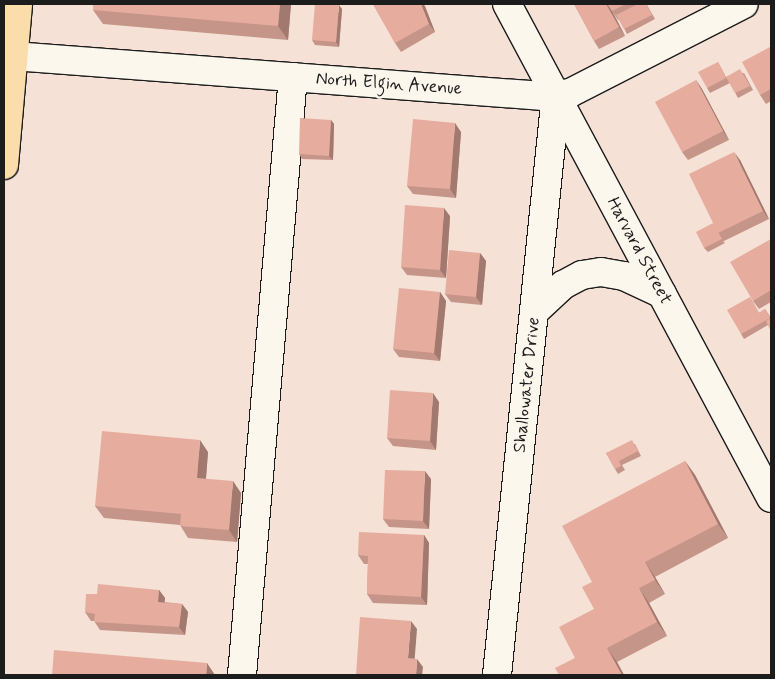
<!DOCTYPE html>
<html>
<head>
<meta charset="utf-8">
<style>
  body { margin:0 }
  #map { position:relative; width:775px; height:679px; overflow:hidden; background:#f5e1d5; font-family:Mynerve,sans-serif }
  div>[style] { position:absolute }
  .roads { filter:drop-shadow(1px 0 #1c1c1c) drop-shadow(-1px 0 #1c1c1c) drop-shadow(0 1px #1c1c1c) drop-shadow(0 -1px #1c1c1c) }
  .minor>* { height:28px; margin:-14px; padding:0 14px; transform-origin:14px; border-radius:14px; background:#fbf7ec }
  .highway>* { height:28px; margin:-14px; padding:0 14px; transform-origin:14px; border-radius:14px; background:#fbddab }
  .wall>* { inset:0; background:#c69589 }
  .shaded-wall>* { inset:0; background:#a1796f }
  .building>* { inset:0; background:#e6ad9f }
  span { translate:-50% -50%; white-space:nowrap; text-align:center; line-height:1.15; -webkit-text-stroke:5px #fbf7ec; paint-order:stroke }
  .street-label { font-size:18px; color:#1c1c1c }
  .frame { position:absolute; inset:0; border:5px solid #1c1c1c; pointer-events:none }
</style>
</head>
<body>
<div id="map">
  <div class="roads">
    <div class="minor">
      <div style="left:507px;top:4px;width:560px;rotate:61.88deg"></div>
      <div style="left:13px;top:56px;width:532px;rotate:4.32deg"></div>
      <div style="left:543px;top:96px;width:27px;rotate:-6deg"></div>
      <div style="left:570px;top:93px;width:195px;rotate:-27.1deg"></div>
      <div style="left:534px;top:312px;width:40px;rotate:-43deg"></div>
      <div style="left:563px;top:285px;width:21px;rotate:-28deg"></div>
      <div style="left:582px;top:275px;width:19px;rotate:-9deg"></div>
      <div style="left:601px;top:272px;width:23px;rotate:10deg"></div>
      <div style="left:624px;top:276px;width:42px;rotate:25.3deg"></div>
      <div style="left:242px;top:675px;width:600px;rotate:-85.13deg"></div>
      <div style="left:497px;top:675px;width:584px;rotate:-84.2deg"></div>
    </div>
    <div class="highway">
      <div style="left:4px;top:165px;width:162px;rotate:-85deg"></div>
    </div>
  </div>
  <div class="wall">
    <div style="clip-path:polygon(93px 4px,291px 4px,288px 40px,103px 24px,93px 10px)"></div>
    <div style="clip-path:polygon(373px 4px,423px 4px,435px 32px,401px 52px,395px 43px)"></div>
    <div style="clip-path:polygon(574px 4px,649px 4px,647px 5px,655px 19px,627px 34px,619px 19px,618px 20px,613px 12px,625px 36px,599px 49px,594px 41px)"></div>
    <div style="clip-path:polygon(342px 9px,339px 47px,315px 45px,312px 40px)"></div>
    <div style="clip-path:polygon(771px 48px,771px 101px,766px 104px,760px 95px)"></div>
    <div style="clip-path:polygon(718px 62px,726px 77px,744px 73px,753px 90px,738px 98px,730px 83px,710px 93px,707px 88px)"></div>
    <div style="clip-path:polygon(696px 80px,702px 89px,729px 140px,688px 160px,682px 152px)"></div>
    <div style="clip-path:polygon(331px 120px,334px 124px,333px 160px,302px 159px,299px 154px)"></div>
    <div style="clip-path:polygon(461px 132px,456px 198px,413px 194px,407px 186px)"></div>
    <div style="clip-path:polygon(740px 160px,769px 219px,724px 241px,723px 241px,725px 243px,708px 252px,704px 248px)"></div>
    <div style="clip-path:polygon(450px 216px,446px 278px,407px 275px,401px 267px)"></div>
    <div style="clip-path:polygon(771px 239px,771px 302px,759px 309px,753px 301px)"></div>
    <div style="clip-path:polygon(480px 253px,486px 261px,482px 305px,451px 302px,445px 294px)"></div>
    <div style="clip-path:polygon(440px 292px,446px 301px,440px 361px,399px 357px,393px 349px)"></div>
    <div style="clip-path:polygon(750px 297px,759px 313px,765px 309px,771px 318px,768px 325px,744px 339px,741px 334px)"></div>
    <div style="clip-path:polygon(439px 402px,436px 450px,393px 446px,387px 438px)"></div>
    <div style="clip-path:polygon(635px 444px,641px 456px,622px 465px,625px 470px,618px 474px,615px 469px,606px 453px)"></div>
    <div style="clip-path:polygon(208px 452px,206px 479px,241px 493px,237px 542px,188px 538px,180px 525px,104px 518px,95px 506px)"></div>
    <div style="clip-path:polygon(685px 461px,695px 475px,728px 538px,655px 577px,665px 594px,649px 603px,667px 636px,617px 662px,624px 675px,559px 675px,575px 658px,594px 609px,592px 582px)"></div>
    <div style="clip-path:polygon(431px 479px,429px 529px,389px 527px,383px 519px)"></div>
    <div style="clip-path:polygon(424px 535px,429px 543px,427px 605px,373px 603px,367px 594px,368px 564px,364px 564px,358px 555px)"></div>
    <div style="clip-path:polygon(159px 590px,165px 598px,164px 602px,182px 604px,188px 612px,185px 635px,100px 630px,94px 621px,91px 621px,85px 612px,97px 594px)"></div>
  </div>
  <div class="shaded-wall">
    <div style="clip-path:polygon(280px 4px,291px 4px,288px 40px,278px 26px)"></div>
    <div style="clip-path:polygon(421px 4px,423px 4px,425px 6px,435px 32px,429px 24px)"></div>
    <div style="clip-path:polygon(606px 4px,608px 4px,625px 36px,619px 27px)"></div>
    <div style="clip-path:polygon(339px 5px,342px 9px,339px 47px,336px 42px)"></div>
    <div style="clip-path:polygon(696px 80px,702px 89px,729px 140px,723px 131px)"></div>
    <div style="clip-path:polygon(331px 120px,334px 124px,333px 160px,329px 156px)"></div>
    <div style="clip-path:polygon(455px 123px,461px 132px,456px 198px,450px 189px)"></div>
    <div style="clip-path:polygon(734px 152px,740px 160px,769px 219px,763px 211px)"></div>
    <div style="clip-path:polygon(444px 208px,450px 216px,446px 278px,440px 270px)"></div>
    <div style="clip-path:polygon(480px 253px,486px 261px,482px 305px,476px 297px)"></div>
    <div style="clip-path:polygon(440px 292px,446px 301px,440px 361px,434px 353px)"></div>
    <div style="clip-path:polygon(433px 393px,439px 402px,436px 450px,430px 441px)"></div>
    <div style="clip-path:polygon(200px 440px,208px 452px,205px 490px,197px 478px)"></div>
    <div style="clip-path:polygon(685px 461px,695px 475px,728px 538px,718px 524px)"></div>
    <div style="clip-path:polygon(425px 471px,431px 479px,429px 529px,423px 521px)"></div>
    <div style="clip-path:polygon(233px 481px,241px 493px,237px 542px,229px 530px)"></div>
    <div style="clip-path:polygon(424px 535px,429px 543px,427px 605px,421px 597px)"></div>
    <div style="clip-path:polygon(645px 562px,655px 577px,665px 594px,655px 580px)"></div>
    <div style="clip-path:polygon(639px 588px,649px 603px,667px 636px,657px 622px)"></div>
    <div style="clip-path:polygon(159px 590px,165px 598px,164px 610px,158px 602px)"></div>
    <div style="clip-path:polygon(182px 604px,188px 612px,185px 635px,179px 627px)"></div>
    <div style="clip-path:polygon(411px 621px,417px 629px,414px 667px,408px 658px)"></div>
    <div style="clip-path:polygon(607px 648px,617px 662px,624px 675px,622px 675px)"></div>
    <div style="clip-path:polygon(417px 659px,423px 667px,422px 675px,416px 675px)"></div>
    <div style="clip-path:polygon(207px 663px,215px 675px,206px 675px)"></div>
  </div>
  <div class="building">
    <div style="clip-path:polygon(93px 4px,280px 4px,278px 26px,93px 10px)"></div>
    <div style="clip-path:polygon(315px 4px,339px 5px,336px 42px,312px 40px)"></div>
    <div style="clip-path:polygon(373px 4px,421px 4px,429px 24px,395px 43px)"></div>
    <div style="clip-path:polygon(574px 4px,606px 4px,619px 27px,594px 41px)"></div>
    <div style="clip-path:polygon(607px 4px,626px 4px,612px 11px)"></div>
    <div style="clip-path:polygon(638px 4px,646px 4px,652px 15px,624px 29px,616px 15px)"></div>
    <div style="clip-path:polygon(770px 47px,771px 48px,771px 89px,760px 95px,742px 62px)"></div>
    <div style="clip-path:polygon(718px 62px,726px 78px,707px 88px,698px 72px)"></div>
    <div style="clip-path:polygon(740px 69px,750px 86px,735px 93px,726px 77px)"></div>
    <div style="clip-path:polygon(696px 80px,723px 131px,682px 152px,655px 102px)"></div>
    <div style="clip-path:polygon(300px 118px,331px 120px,329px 156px,299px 154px)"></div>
    <div style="clip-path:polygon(413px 119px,455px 123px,450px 189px,407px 186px)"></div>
    <div style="clip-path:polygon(734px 152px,763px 211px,718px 233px,689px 174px)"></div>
    <div style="clip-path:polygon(405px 205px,444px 208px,440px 270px,401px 267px)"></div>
    <div style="clip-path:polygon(713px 223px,722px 239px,704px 248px,696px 232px)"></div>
    <div style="clip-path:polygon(771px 239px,771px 290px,753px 301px,730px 262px)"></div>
    <div style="clip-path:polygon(449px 250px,480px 253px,476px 297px,445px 294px)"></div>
    <div style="clip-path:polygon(399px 288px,440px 292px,434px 353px,393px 349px)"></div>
    <div style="clip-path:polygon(750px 297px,759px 313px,765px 309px,770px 318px,741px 334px,727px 310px)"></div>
    <div style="clip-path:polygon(771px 318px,771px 332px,766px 321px)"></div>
    <div style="clip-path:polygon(390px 390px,433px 393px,430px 441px,387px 438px)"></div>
    <div style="clip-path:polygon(102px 431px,200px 440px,197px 478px,233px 481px,229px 530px,180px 526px,181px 514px,95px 506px)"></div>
    <div style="clip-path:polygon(632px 440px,638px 451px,619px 461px,621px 466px,615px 469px,606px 453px)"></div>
    <div style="clip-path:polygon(685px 461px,718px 524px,645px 562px,655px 580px,639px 588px,657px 622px,607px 648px,622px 675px,559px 675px,555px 668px,575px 658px,559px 627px,594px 609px,582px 587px,592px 582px,562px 526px)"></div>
    <div style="clip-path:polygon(385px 470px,425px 471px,423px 521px,383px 519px)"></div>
    <div style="clip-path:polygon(359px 532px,424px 535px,421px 597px,367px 594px,368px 556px,358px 555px)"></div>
    <div style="clip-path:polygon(98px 584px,159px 590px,158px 602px,182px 604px,179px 627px,94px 622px,95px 614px,85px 612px,86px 594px,97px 594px)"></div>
    <div style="clip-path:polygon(360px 617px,411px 621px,408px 658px,417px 659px,416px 675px,356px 675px)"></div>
    <div style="clip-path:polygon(54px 650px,207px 663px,206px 675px,52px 675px)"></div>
  </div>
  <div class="street-label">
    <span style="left:389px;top:84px;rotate:4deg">North Elgin Avenue</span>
    <span style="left:639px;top:251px;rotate:62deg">Harvard Street</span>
    <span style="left:527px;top:385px;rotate:-84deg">Shallowater Drive</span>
  </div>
  <div class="frame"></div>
</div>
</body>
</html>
